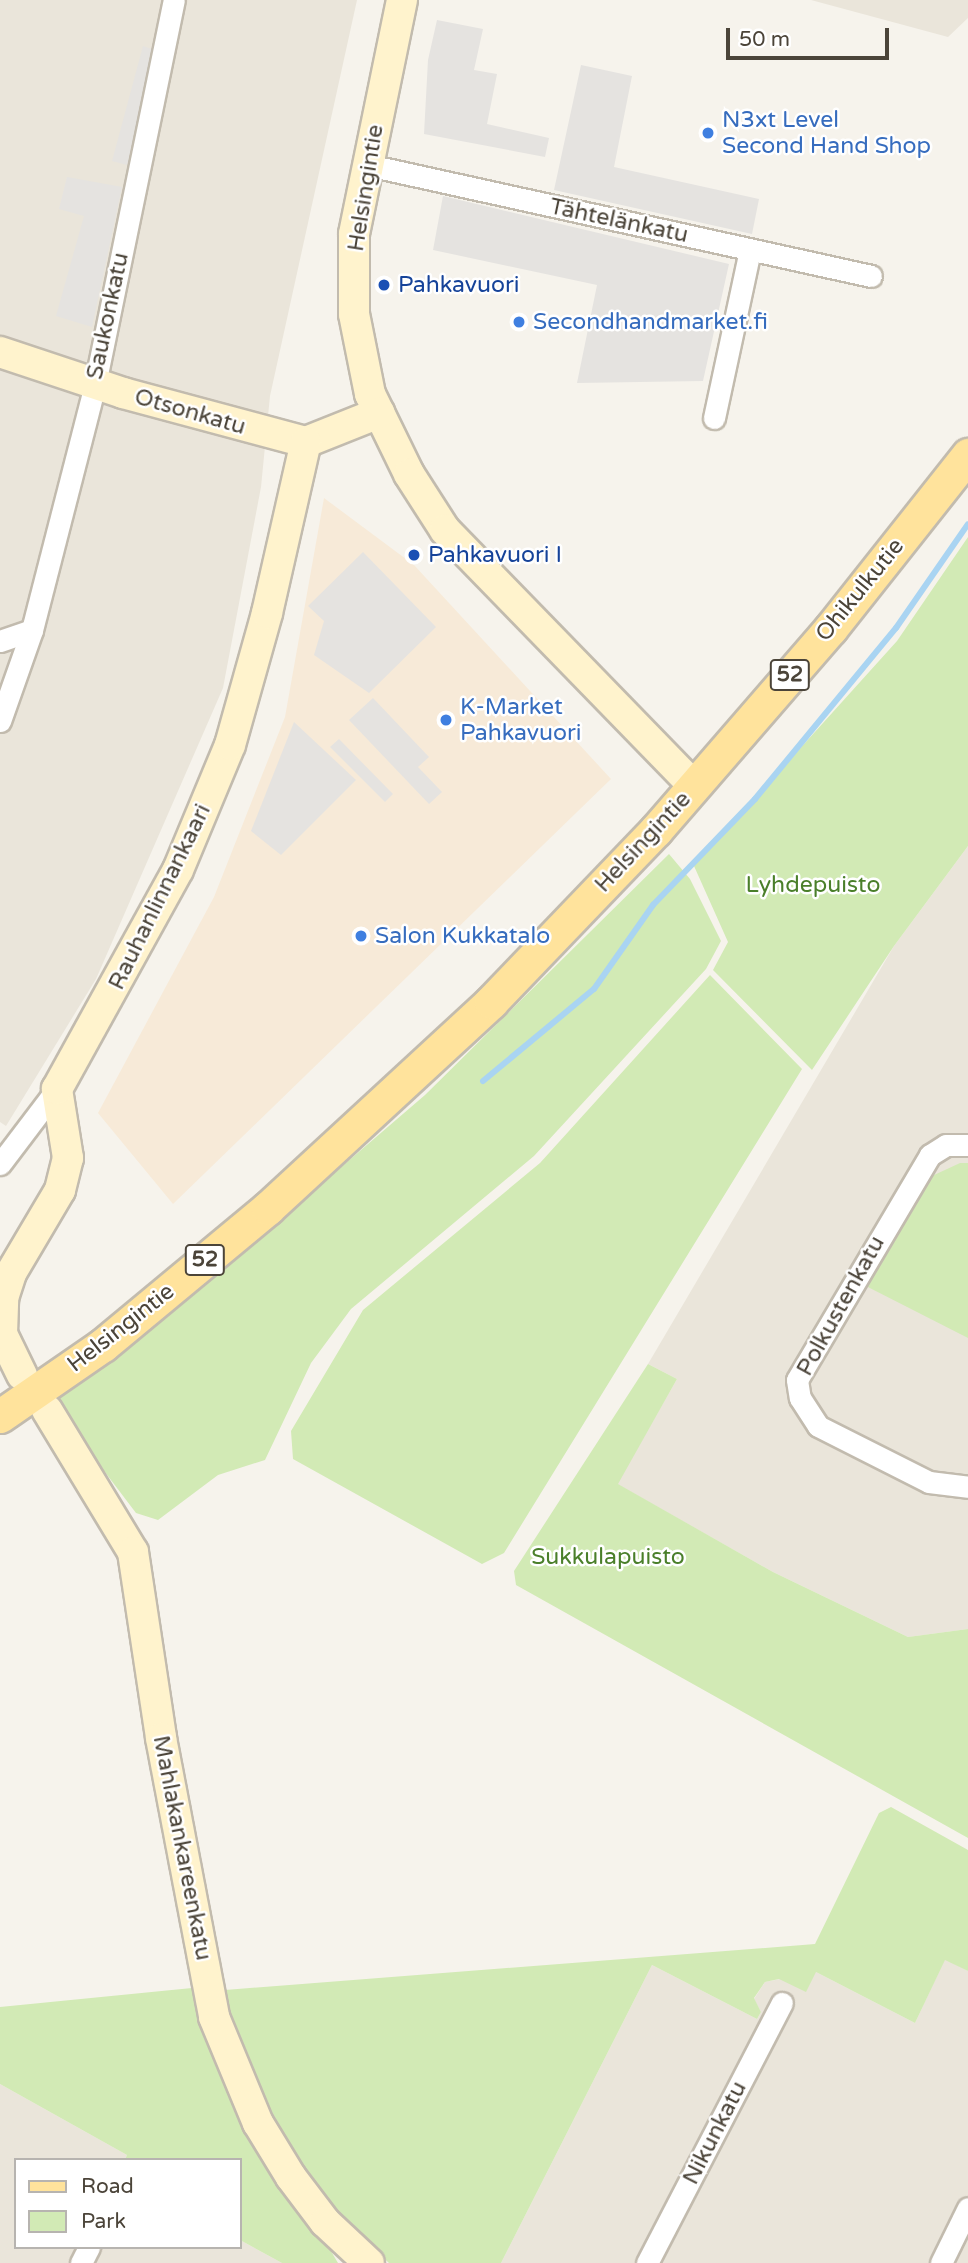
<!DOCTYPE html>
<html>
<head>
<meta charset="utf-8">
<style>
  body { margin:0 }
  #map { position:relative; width:968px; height:2263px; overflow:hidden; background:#f6f3ec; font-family:"Varela Round",sans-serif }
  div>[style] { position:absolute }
  .residential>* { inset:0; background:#eae5da }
  .commercial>* { inset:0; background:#f7ead8 }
  .green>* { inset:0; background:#d2eab5 }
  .parking>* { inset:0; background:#e5e3e0 }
  .stream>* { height:6px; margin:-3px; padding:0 3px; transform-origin:3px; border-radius:3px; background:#a9d4f2 }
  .roads { filter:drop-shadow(2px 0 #c2bbae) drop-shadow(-2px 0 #c2bbae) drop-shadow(0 2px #c2bbae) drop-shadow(0 -2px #c2bbae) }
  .street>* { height:21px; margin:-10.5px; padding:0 10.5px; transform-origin:10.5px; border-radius:10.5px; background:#fff }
  .secondary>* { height:30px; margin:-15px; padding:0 15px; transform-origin:15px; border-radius:15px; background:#fff3cd }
  .primary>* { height:33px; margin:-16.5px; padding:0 16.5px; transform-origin:16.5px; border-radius:16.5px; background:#ffe39c }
  .dots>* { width:19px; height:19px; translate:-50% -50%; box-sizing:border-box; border:4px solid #fff; border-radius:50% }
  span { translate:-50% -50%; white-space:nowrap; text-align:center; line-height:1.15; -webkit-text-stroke:5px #fff; paint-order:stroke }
  .shield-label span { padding:2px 5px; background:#fff; border:2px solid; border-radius:5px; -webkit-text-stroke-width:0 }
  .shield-label { font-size:21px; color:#4b4439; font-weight:700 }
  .shop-label { font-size:23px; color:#366cbe }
  .left { translate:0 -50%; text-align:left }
  .street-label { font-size:23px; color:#4b4439 }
  .transit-label { font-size:23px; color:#164399 }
  .park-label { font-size:23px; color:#4a7f2a }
  .legend { position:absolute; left:14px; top:2158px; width:228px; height:91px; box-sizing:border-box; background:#fff; border:2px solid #b7b4b0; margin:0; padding:9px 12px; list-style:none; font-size:21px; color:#4b4439 }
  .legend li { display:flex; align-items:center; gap:14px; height:35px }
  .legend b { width:35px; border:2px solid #b7b4b0 }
  .scale { position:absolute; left:726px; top:28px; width:163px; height:32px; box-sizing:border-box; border:4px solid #4b4439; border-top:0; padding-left:9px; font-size:21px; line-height:24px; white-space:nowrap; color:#4b4439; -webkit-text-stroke:5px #fff; paint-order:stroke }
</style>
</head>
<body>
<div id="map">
  <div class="residential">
    <div style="clip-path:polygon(0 0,357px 0,270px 396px,261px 487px,223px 688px,96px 979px,6px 1126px,0 1122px)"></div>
    <div style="clip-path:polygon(811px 0,968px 0,968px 18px,948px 37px)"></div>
    <div style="clip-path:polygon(968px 846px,968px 1629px,908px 1637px,773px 1572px,617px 1484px,677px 1379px,648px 1364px,894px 946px)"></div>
    <div style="clip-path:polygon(945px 1959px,968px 1971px,968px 2263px,501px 2263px,652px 1965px,757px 2019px,761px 2012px,754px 1999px,765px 1982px,816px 1972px,915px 2023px)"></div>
    <div style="clip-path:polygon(0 2084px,127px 2155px,125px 2160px,16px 2160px,16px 2247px,240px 2247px,240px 2240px,282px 2263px,0 2263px)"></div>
  </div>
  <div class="commercial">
    <div style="clip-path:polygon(324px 498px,414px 565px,611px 779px,173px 1204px,98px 1113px,214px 897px,285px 717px)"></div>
  </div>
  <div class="green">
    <div style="clip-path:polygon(968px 537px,968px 846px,894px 946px,812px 1070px,713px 970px,728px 942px,694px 866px,897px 641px)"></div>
    <div style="clip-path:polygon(669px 854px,690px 879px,721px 941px,706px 969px,534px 1156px,351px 1309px,311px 1363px,265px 1460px,218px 1475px,158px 1520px,136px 1513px,51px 1401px,211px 1279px,425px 1095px)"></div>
    <div style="clip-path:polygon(710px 975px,802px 1069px,504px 1553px,482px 1564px,293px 1459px,291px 1431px,363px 1310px,540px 1163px)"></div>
    <div style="clip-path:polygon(960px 1163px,968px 1163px,968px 1338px,860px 1283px,932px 1176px)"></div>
    <div style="clip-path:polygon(648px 1364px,677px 1379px,618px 1484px,773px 1572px,908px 1637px,968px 1629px,968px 1838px,516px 1585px,514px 1571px)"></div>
    <div style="clip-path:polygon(891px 1807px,968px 1850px,968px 1971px,945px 1960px,915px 2023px,816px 1972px,806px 1992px,779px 1979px,765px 1982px,754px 1998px,761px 2012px,757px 2019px,652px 1965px,501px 2263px,389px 2263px,353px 2229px,300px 2164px,257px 2084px,231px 2022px,225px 1990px,815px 1944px,879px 1813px)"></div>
    <div style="clip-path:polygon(192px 1988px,214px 2054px,338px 2263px,282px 2263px,240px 2240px,240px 2160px,125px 2160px,127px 2155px,0 2084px,0 2007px)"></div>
  </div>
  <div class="parking">
    <div style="clip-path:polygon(437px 20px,483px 29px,474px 70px,497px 74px,487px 124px,549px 138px,545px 157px,424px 134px,428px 60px)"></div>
    <div style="clip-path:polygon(143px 46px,158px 51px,127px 165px,112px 161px)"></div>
    <div style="clip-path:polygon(581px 65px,632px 76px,614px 167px,759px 199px,752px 234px,554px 190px)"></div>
    <div style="clip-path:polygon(67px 177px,122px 187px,92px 327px,56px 316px,84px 216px,59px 209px)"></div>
    <div style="clip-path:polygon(443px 196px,729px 264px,703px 381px,577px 383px,597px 285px,433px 250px)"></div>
    <div style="clip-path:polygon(363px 552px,436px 627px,369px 693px,314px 655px,324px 621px,308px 606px)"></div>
    <div style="clip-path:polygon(373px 698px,429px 757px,418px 767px,442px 792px,429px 804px,349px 720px)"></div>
    <div style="clip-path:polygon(294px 722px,356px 780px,281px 855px,251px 831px)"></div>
    <div style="clip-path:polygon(339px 739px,393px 794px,385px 802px,330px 747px)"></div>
  </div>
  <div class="stream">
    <div style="left:483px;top:1081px;width:144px;rotate:-39.7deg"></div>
    <div style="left:594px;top:989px;width:103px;rotate:-54.9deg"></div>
    <div style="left:653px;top:905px;width:147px;rotate:-46.1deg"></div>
    <div style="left:755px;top:799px;width:222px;rotate:-50.5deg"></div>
    <div style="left:896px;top:628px;width:126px;rotate:-55.3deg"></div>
  </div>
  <div class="roads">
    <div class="street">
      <div style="left:368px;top:165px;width:515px;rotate:12.44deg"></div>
      <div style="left:714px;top:418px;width:172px;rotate:-77.9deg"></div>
      <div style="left:0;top:641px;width:34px;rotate:-19deg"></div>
      <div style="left:0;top:721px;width:96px;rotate:-70.6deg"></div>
      <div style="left:32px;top:630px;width:254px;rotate:-75.6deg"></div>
      <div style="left:95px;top:384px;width:392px;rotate:-78.4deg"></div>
      <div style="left:968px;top:1145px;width:22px;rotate:180deg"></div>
      <div style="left:946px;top:1145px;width:19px;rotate:148deg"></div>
      <div style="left:930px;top:1155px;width:261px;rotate:120.6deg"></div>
      <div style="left:797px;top:1380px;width:18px;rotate:81deg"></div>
      <div style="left:800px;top:1398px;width:33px;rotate:57deg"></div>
      <div style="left:818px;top:1426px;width:124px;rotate:26.8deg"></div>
      <div style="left:929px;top:1482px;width:39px;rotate:7deg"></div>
      <div style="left:0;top:1164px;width:94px;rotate:-52.8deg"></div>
      <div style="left:81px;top:2263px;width:18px;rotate:-63deg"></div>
      <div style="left:647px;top:2263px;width:293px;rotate:-62.6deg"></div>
      <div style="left:941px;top:2263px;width:61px;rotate:-63.9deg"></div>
    </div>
    <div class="secondary">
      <div style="left:402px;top:0;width:239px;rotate:101.6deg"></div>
      <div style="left:354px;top:234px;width:80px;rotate:90deg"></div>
      <div style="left:354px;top:314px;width:82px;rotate:78.7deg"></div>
      <div style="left:370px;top:394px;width:89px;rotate:64deg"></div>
      <div style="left:409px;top:474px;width:67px;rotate:57.3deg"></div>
      <div style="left:445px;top:530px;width:357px;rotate:45.8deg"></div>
      <div style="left:0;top:352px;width:130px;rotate:18.4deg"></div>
      <div style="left:123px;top:393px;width:189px;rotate:15deg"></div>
      <div style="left:306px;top:442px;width:79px;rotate:-21.7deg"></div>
      <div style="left:22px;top:1375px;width:46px;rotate:-116deg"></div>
      <div style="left:2px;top:1334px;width:36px;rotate:-88deg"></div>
      <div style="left:3px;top:1298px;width:26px;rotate:-72deg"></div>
      <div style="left:11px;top:1273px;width:96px;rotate:-59.4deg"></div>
      <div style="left:60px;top:1190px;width:33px;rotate:-76deg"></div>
      <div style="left:68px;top:1158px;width:70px;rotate:-99.1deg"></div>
      <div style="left:57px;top:1089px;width:250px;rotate:-61.1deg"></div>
      <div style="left:178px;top:870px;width:135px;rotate:-67.4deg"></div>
      <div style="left:230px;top:745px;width:137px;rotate:-74.3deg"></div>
      <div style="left:267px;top:613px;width:175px;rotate:-77.2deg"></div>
      <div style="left:47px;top:1410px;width:166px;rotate:58.8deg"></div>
      <div style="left:133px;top:1552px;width:188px;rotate:81.4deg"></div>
      <div style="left:161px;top:1738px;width:284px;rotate:79.2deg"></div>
      <div style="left:214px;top:2017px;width:115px;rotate:67.5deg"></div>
      <div style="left:258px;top:2123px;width:63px;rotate:58.6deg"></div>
      <div style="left:291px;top:2177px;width:56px;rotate:52.9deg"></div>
      <div style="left:325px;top:2222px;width:60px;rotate:43deg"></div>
    </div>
    <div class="primary">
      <div style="left:0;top:1416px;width:125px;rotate:-34.6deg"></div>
      <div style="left:103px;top:1345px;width:214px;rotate:-39.7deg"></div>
      <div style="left:268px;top:1208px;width:304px;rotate:-42.7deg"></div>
      <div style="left:491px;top:1002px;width:238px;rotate:-46.2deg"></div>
      <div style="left:656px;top:830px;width:267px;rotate:-49.1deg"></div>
      <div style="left:831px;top:628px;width:221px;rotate:-51.6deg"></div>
    </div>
  </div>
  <div class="dots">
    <div style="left:708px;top:133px;background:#3f7fe0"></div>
    <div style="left:384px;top:285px;background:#1a4fb4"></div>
    <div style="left:519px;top:322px;background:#3f7fe0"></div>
    <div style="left:414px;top:555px;background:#1a4fb4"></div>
    <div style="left:446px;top:720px;background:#3f7fe0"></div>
    <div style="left:361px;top:936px;background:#3f7fe0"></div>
  </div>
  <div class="shield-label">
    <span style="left:790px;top:675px">52</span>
    <span style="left:205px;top:1260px">52</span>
  </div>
  <div class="shop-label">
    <span class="left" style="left:722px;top:133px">N3xt Level<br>Second Hand Shop</span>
    <span class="left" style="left:533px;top:322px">Secondhandmarket.fi</span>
    <span class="left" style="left:460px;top:720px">K-Market<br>Pahkavuori</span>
    <span class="left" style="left:375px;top:936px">Salon Kukkatalo</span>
  </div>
  <div class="street-label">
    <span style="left:366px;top:188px;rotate:-81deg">Helsingintie</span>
    <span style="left:619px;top:221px;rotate:12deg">Tähtelänkatu</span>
    <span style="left:108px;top:316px;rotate:-78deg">Saukonkatu</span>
    <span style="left:190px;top:412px;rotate:16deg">Otsonkatu</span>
    <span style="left:860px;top:590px;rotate:-51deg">Ohikulkutie</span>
    <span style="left:643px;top:842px;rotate:-47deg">Helsingintie</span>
    <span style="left:160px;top:897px;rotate:-64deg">Rauhanlinnankaari</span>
    <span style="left:841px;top:1306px;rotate:-61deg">Polkustenkatu</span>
    <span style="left:121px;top:1328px;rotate:-38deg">Helsingintie</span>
    <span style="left:182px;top:1848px;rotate:79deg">Mahlakankareenkatu</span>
    <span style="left:715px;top:2133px;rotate:-63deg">Nikunkatu</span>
  </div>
  <div class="transit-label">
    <span class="left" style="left:398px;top:285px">Pahkavuori</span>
    <span class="left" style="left:428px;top:555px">Pahkavuori I</span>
  </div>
  <div class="park-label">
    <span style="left:813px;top:885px">Lyhdepuisto</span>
    <span style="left:608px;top:1557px">Sukkulapuisto</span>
  </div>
  <ul class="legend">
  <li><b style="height:9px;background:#ffe39c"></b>Road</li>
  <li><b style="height:19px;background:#d2eab5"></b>Park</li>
  </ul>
  <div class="scale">50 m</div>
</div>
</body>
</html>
